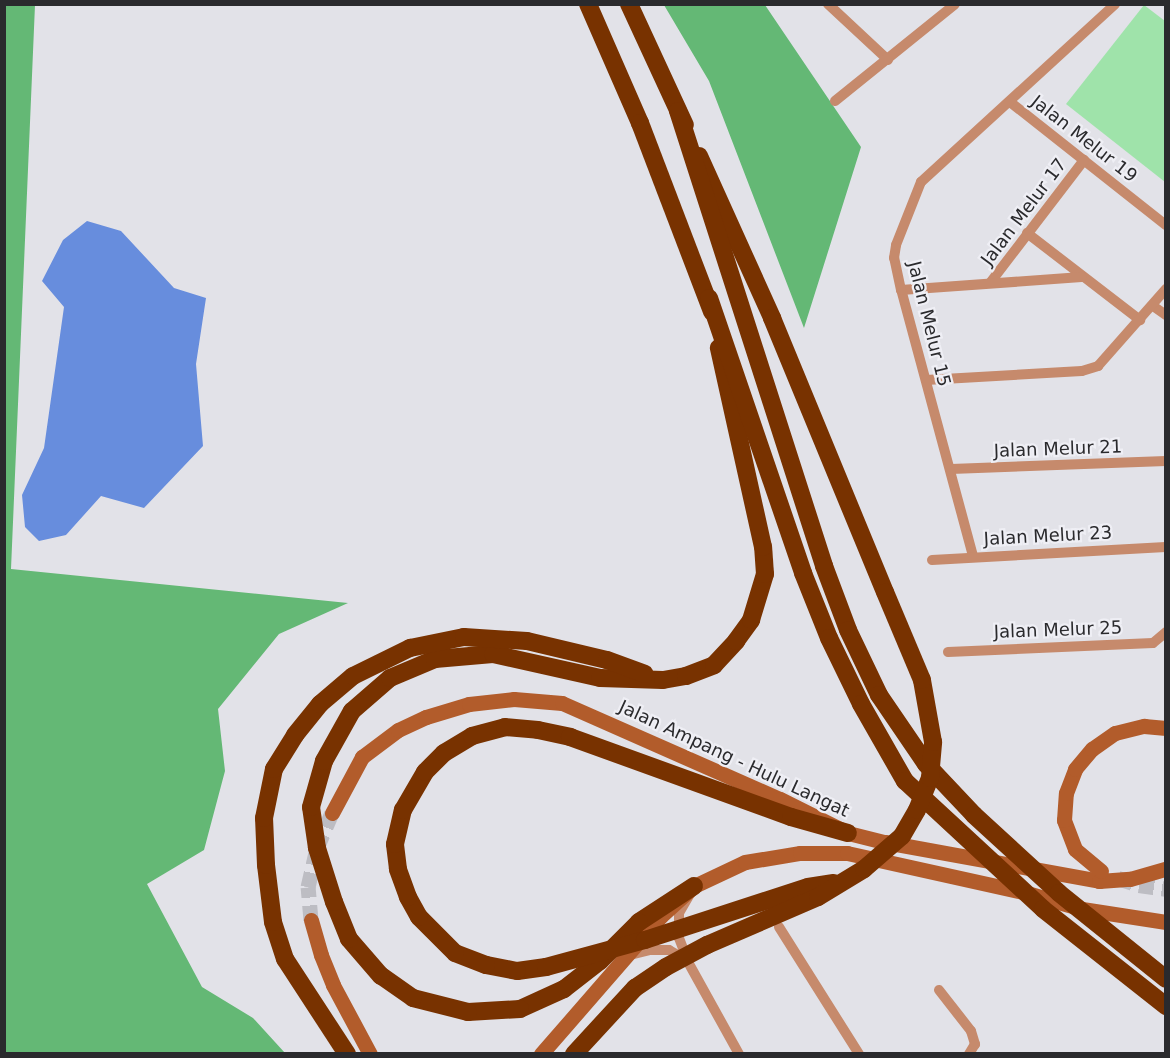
<!DOCTYPE html>
<html>
<head>
<meta charset="utf-8">
<style>
  body { margin:0 }
  #map { position:relative; width:1170px; height:1058px; overflow:hidden; background:#e2e2e8; font-family:"DejaVu Sans",sans-serif }
  div>[style] { position:absolute }
  .green>* { inset:0; background:#9fe3aa }
  .forest>* { inset:0; background:#64b875 }
  .water>* { inset:0; background:#678ddd }
  .secondary-tunnel>* { height:15px; margin-top:-7.5px; transform-origin:0; background:repeating-linear-gradient(90deg,#bdbdc3 0 15px,transparent 0 23px) }
  .street>* { height:10px; margin:-5px; padding:0 5px; transform-origin:5px; border-radius:5px; background:#c68a6c }
  .secondary>* { height:15px; margin:-7.5px; padding:0 7.5px; transform-origin:7.5px; border-radius:7.5px; background:#b25c2b }
  .highway>* { height:18px; margin:-9px; padding:0 9px; transform-origin:9px; border-radius:9px; background:#783200 }
  .highway-bridge>* { height:18px; margin:-9px; padding:0 9px; transform-origin:9px; border-radius:9px; background:#783200 }
  span { translate:-50% -50%; white-space:nowrap; text-align:center; line-height:1.15; -webkit-text-stroke:4.5px #efeff5; paint-order:stroke }
  .street-label { font-size:18px; color:#2a2a2d }
  .frame { position:absolute; inset:0; border:6px solid #2a2a2d; pointer-events:none }
</style>
</head>
<body>
<div id="map">
  <div class="green">
    <div style="clip-path:polygon(1144px 5px,1165px 21px,1165px 182px,1066px 104px)"></div>
  </div>
  <div class="forest">
    <div style="clip-path:polygon(35px 5px,11px 569px,348px 603px,279px 634px,218px 709px,225px 771px,204px 850px,147px 884px,202px 987px,253px 1018px,285px 1053px,5px 1053px,4px 5px)"></div>
    <div style="clip-path:polygon(664px 5px,765px 5px,861px 147px,804px 328px,709px 81px)"></div>
  </div>
  <div class="water">
    <div style="clip-path:polygon(87px 221px,121px 231px,174px 288px,206px 298px,196px 364px,203px 446px,144px 508px,101px 496px,66px 535px,39px 541px,25px 527px,22px 495px,44px 448px,64px 307px,42px 281px,63px 240px)"></div>
  </div>
  <div class="secondary-tunnel">
    <div style="left:1118px;top:878px;width:22px;rotate:18deg"></div>
    <div style="left:1139px;top:885px;width:27px;rotate:8deg"></div>
    <div style="left:311px;top:920px;width:33px;rotate:-95deg"></div>
    <div style="left:308px;top:887px;width:40px;rotate:-77deg"></div>
    <div style="left:317px;top:848px;width:38px;rotate:-67deg"></div>
  </div>
  <div class="street">
    <div style="left:828px;top:4px;width:82px;rotate:43deg"></div>
    <div style="left:835px;top:101px;width:154px;rotate:-38.9deg"></div>
    <div style="left:1010px;top:102px;width:199px;rotate:38.3deg"></div>
    <div style="left:1027px;top:233px;width:143px;rotate:37.6deg"></div>
    <div style="left:990px;top:283px;width:155px;rotate:-52.6deg"></div>
    <div style="left:901px;top:290px;width:181px;rotate:-4.1deg"></div>
    <div style="left:1153px;top:306px;width:16px;rotate:35deg"></div>
    <div style="left:926px;top:380px;width:156px;rotate:-3.3deg"></div>
    <div style="left:1082px;top:371px;width:17px;rotate:-17deg"></div>
    <div style="left:1098px;top:366px;width:103px;rotate:-48.6deg"></div>
    <div style="left:951px;top:469px;width:215px;rotate:-2.1deg"></div>
    <div style="left:973px;top:556px;width:276px;rotate:-105.1deg"></div>
    <div style="left:901px;top:290px;width:33px;rotate:-102deg"></div>
    <div style="left:894px;top:258px;width:13px;rotate:-81deg"></div>
    <div style="left:896px;top:245px;width:68px;rotate:-68.4deg"></div>
    <div style="left:921px;top:182px;width:263px;rotate:-42.5deg"></div>
    <div style="left:932px;top:560px;width:234px;rotate:-3.2deg"></div>
    <div style="left:948px;top:652px;width:205px;rotate:-2.5deg"></div>
    <div style="left:1153px;top:643px;width:17px;rotate:-40deg"></div>
    <div style="left:690px;top:894px;width:22px;rotate:120deg"></div>
    <div style="left:679px;top:913px;width:25px;rotate:90deg"></div>
    <div style="left:679px;top:938px;width:26px;rotate:69deg"></div>
    <div style="left:688px;top:962px;width:105px;rotate:61deg"></div>
    <div style="left:779px;top:927px;width:150px;rotate:57.8deg"></div>
    <div style="left:626px;top:956px;width:25px;rotate:-14deg"></div>
    <div style="left:650px;top:950px;width:19px"></div>
    <div style="left:669px;top:950px;width:20px;rotate:30deg"></div>
    <div style="left:939px;top:990px;width:52px;rotate:52deg"></div>
    <div style="left:971px;top:1031px;width:14px;rotate:73deg"></div>
    <div style="left:975px;top:1044px;width:12px;rotate:121deg"></div>
  </div>
  <div class="secondary">
    <div style="left:332px;top:813px;width:64px;rotate:-61.8deg"></div>
    <div style="left:362px;top:757px;width:45px;rotate:-36.9deg"></div>
    <div style="left:398px;top:730px;width:31px;rotate:-25deg"></div>
    <div style="left:426px;top:717px;width:45px;rotate:-16.8deg"></div>
    <div style="left:469px;top:704px;width:45px;rotate:-6.3deg"></div>
    <div style="left:514px;top:699px;width:48px;rotate:4.8deg"></div>
    <div style="left:562px;top:703px;width:238px;rotate:23.8deg"></div>
    <div style="left:780px;top:799px;width:76px;rotate:26.6deg"></div>
    <div style="left:848px;top:833px;width:38px;rotate:14deg"></div>
    <div style="left:885px;top:842px;width:218px;rotate:10.3deg"></div>
    <div style="left:1099px;top:881px;width:31px;rotate:-4deg"></div>
    <div style="left:1130px;top:879px;width:37px;rotate:-16deg"></div>
    <div style="left:1101px;top:871px;width:34px;rotate:-140deg"></div>
    <div style="left:1075px;top:849px;width:31px;rotate:-111deg"></div>
    <div style="left:1064px;top:820px;width:27px;rotate:-86deg"></div>
    <div style="left:1066px;top:793px;width:26px;rotate:-69deg"></div>
    <div style="left:1075px;top:769px;width:26px;rotate:-50deg"></div>
    <div style="left:1092px;top:749px;width:28px;rotate:-35deg"></div>
    <div style="left:1115px;top:733px;width:30px;rotate:-14deg"></div>
    <div style="left:1144px;top:726px;width:22px;rotate:5deg"></div>
    <div style="left:311px;top:920px;width:36px;rotate:74deg"></div>
    <div style="left:321px;top:955px;width:32px;rotate:68deg"></div>
    <div style="left:333px;top:985px;width:78px;rotate:61.8deg"></div>
    <div style="left:541px;top:1054px;width:183px;rotate:-49deg"></div>
    <div style="left:661px;top:916px;width:45px;rotate:-42.3deg"></div>
    <div style="left:694px;top:886px;width:56px;rotate:-25.2deg"></div>
    <div style="left:745px;top:862px;width:56px;rotate:-9.3deg"></div>
    <div style="left:800px;top:853px;width:47px"></div>
    <div style="left:847px;top:853px;width:184px;rotate:12.5deg"></div>
    <div style="left:1027px;top:893px;width:57px;rotate:16.2deg"></div>
    <div style="left:1082px;top:909px;width:85px;rotate:8.8deg"></div>
  </div>
  <div class="highway">
    <div style="left:588px;top:4px;width:130px;rotate:66.4deg"></div>
    <div style="left:640px;top:123px;width:202px;rotate:69.1deg"></div>
    <div style="left:629px;top:4px;width:133px;rotate:65.2deg"></div>
    <div style="left:699px;top:156px;width:178px;rotate:65.7deg"></div>
    <div style="left:772px;top:318px;width:296px;rotate:67.6deg"></div>
    <div style="left:694px;top:886px;width:66px;rotate:146.8deg"></div>
    <div style="left:639px;top:922px;width:55px;rotate:135deg"></div>
    <div style="left:600px;top:961px;width:46px;rotate:142.1deg"></div>
    <div style="left:564px;top:989px;width:48px;rotate:155.6deg"></div>
    <div style="left:520px;top:1009px;width:52px;rotate:176.7deg"></div>
    <div style="left:468px;top:1012px;width:57px;rotate:-165.7deg"></div>
    <div style="left:413px;top:998px;width:39px;rotate:-145deg"></div>
    <div style="left:381px;top:976px;width:49px;rotate:-130.9deg"></div>
    <div style="left:349px;top:939px;width:40px;rotate:-112deg"></div>
    <div style="left:334px;top:902px;width:57px;rotate:-107.5deg"></div>
    <div style="left:317px;top:848px;width:41px;rotate:-98.3deg"></div>
    <div style="left:311px;top:807px;width:48px;rotate:-74.2deg"></div>
    <div style="left:324px;top:761px;width:57px;rotate:-60.8deg"></div>
    <div style="left:352px;top:711px;width:50px;rotate:-41deg"></div>
    <div style="left:390px;top:678px;width:49px;rotate:-22.9deg"></div>
    <div style="left:435px;top:659px;width:58px;rotate:-4.9deg"></div>
    <div style="left:493px;top:654px;width:110px;rotate:12.6deg"></div>
    <div style="left:600px;top:678px;width:63px;rotate:1.8deg"></div>
    <div style="left:663px;top:680px;width:23px;rotate:-10deg"></div>
    <div style="left:686px;top:676px;width:30px;rotate:-21deg"></div>
    <div style="left:714px;top:665px;width:33px;rotate:-47deg"></div>
    <div style="left:736px;top:641px;width:26px;rotate:-54deg"></div>
    <div style="left:751px;top:620px;width:48px;rotate:-73.1deg"></div>
    <div style="left:765px;top:574px;width:27px;rotate:-94deg"></div>
    <div style="left:763px;top:547px;width:204px;rotate:-102.5deg"></div>
    <div style="left:546px;top:967px;width:29px;rotate:172deg"></div>
    <div style="left:517px;top:971px;width:32px;rotate:-169deg"></div>
    <div style="left:486px;top:965px;width:33px;rotate:-159deg"></div>
    <div style="left:455px;top:953px;width:51px;rotate:-135deg"></div>
    <div style="left:419px;top:917px;width:23px;rotate:-119deg"></div>
    <div style="left:408px;top:897px;width:30px;rotate:-110deg"></div>
    <div style="left:398px;top:869px;width:25px;rotate:-97deg"></div>
    <div style="left:395px;top:844px;width:35px;rotate:-77deg"></div>
    <div style="left:403px;top:810px;width:44px;rotate:-59.9deg"></div>
    <div style="left:425px;top:772px;width:27px;rotate:-45deg"></div>
    <div style="left:444px;top:753px;width:33px;rotate:-31deg"></div>
    <div style="left:472px;top:736px;width:34px;rotate:-15deg"></div>
    <div style="left:505px;top:727px;width:33px;rotate:5deg"></div>
    <div style="left:538px;top:730px;width:33px;rotate:12deg"></div>
    <div style="left:570px;top:737px;width:235px;rotate:19.9deg"></div>
    <div style="left:791px;top:817px;width:59px;rotate:15.7deg"></div>
    <div style="left:347px;top:1054px;width:113px;rotate:-123.1deg"></div>
    <div style="left:285px;top:959px;width:39px;rotate:-108deg"></div>
    <div style="left:273px;top:922px;width:57px;rotate:-97deg"></div>
    <div style="left:266px;top:865px;width:47px;rotate:-92.4deg"></div>
    <div style="left:264px;top:818px;width:50px;rotate:-78.5deg"></div>
    <div style="left:274px;top:769px;width:40px;rotate:-58deg"></div>
    <div style="left:295px;top:735px;width:40px;rotate:-51deg"></div>
    <div style="left:320px;top:704px;width:43px;rotate:-40.3deg"></div>
    <div style="left:353px;top:676px;width:64px;rotate:-26.2deg"></div>
    <div style="left:410px;top:648px;width:55px;rotate:-11.5deg"></div>
    <div style="left:464px;top:637px;width:63px;rotate:3.6deg"></div>
    <div style="left:527px;top:641px;width:82px;rotate:13.4deg"></div>
    <div style="left:607px;top:660px;width:40px;rotate:20.2deg"></div>
  </div>
  <div class="highway-bridge">
    <div style="left:678px;top:111px;width:478px;rotate:72.2deg"></div>
    <div style="left:824px;top:566px;width:68px;rotate:69.4deg"></div>
    <div style="left:848px;top:630px;width:72px;rotate:64.5deg"></div>
    <div style="left:879px;top:695px;width:83px;rotate:55.7deg"></div>
    <div style="left:926px;top:764px;width:70px;rotate:46.7deg"></div>
    <div style="left:974px;top:815px;width:115px;rotate:42.5deg"></div>
    <div style="left:1059px;top:893px;width:137px;rotate:38.8deg"></div>
    <div style="left:709px;top:298px;width:291px;rotate:71.1deg"></div>
    <div style="left:803px;top:573px;width:70px;rotate:68.2deg"></div>
    <div style="left:829px;top:638px;width:73px;rotate:64.1deg"></div>
    <div style="left:861px;top:704px;width:89px;rotate:60.3deg"></div>
    <div style="left:905px;top:781px;width:188px;rotate:42.8deg"></div>
    <div style="left:1043px;top:909px;width:157px;rotate:38.3deg"></div>
    <div style="left:546px;top:967px;width:103px;rotate:-15.3deg"></div>
    <div style="left:645px;top:940px;width:171px;rotate:-18deg"></div>
    <div style="left:808px;top:887px;width:26px;rotate:-9deg"></div>
    <div style="left:574px;top:1054px;width:90px;rotate:-47.3deg"></div>
    <div style="left:635px;top:988px;width:37px;rotate:-34deg"></div>
    <div style="left:666px;top:967px;width:47px;rotate:-28.2deg"></div>
    <div style="left:707px;top:945px;width:121px;rotate:-23.4deg"></div>
    <div style="left:818px;top:897px;width:54px;rotate:-31.3deg"></div>
    <div style="left:864px;top:869px;width:50px;rotate:-41deg"></div>
    <div style="left:902px;top:836px;width:30px;rotate:-60deg"></div>
    <div style="left:917px;top:810px;width:35px;rotate:-68deg"></div>
    <div style="left:930px;top:778px;width:36px;rotate:-85deg"></div>
    <div style="left:933px;top:742px;width:63px;rotate:-100.1deg"></div>
    <div style="left:922px;top:680px;width:95px;rotate:-112.8deg"></div>
  </div>
  <div class="street-label">
    <span style="left:1084px;top:139px;rotate:38deg">Jalan Melur 19</span>
    <span style="left:1024px;top:212px;rotate:-53deg">Jalan Melur 17</span>
    <span style="left:929px;top:324px;rotate:76deg">Jalan Melur 15</span>
    <span style="left:1058px;top:449px;rotate:-2deg">Jalan Melur 21</span>
    <span style="left:1048px;top:536px;rotate:-3deg">Jalan Melur 23</span>
    <span style="left:1058px;top:630px;rotate:-2deg">Jalan Melur 25</span>
    <span style="left:734px;top:759px;rotate:25deg">Jalan Ampang - Hulu Langat</span>
  </div>
  <div class="frame"></div>
</div>
</body>
</html>
